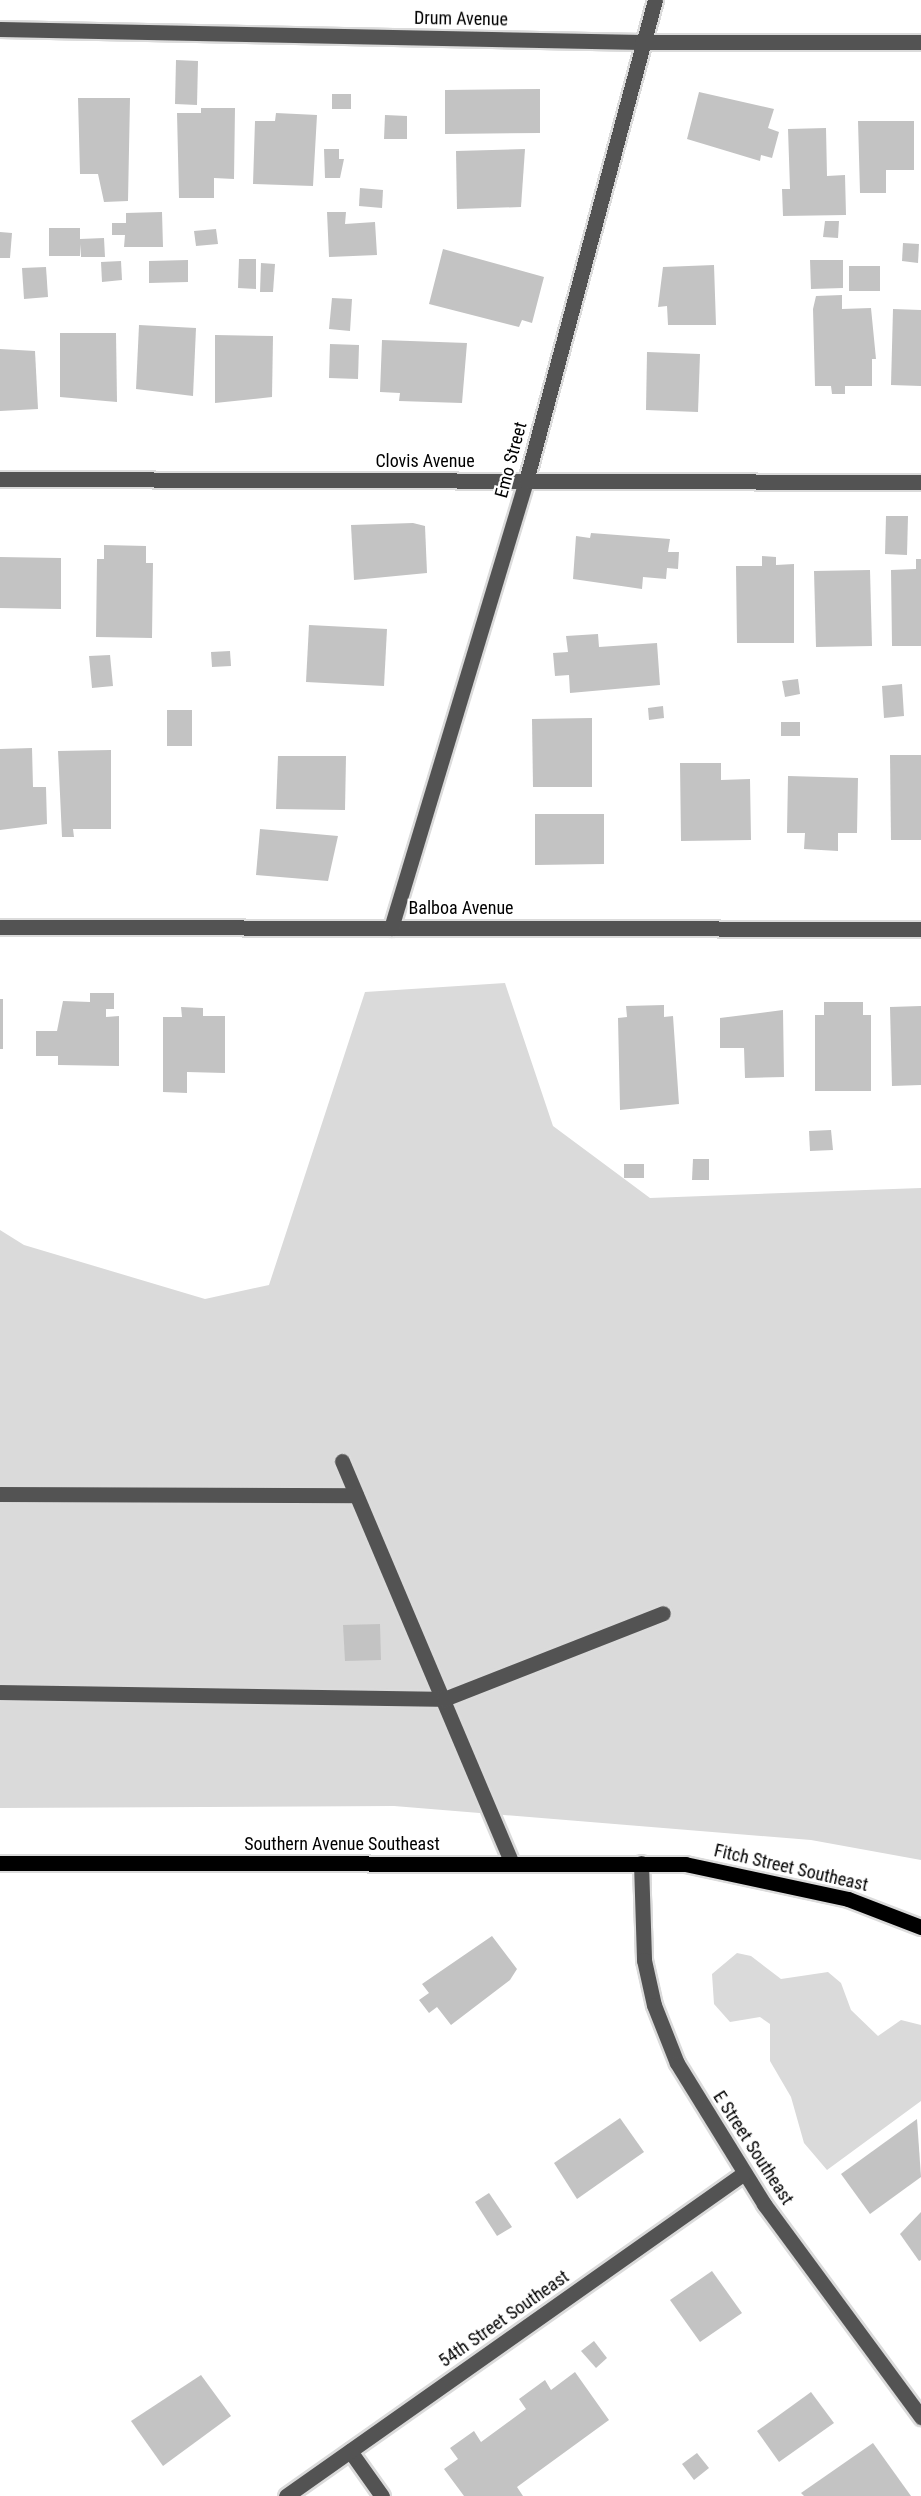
<!DOCTYPE html>
<html>
<head>
<meta charset="utf-8">
<style>
  body { margin:0 }
  #map { position:relative; width:921px; height:2496px; overflow:hidden; background:#fff; font-family:"Roboto Condensed",sans-serif }
  div>[style] { position:absolute }
  .green>* { inset:0; background:#dadada }
  .building>* { inset:0; background:#c3c3c3 }
  .roads { filter:drop-shadow(2px 0 #dbdbdb) drop-shadow(-2px 0 #dbdbdb) drop-shadow(0 2px #dbdbdb) drop-shadow(0 -2px #dbdbdb) }
  .minor>* { height:15px; margin:-7.5px; padding:0 7.5px; transform-origin:7.5px; border-radius:7.5px; background:#535353 }
  .major>* { height:15px; margin:-7.5px; padding:0 7.5px; transform-origin:7.5px; border-radius:7.5px; background:#000 }
  span { translate:-50% -50%; white-space:nowrap; text-align:center; line-height:1.15; -webkit-text-stroke:4.5px #fff; paint-order:stroke }
  .street-label { font-size:18px; color:#000 }
</style>
</head>
<body>
<div id="map">
  <div class="green">
    <div style="clip-path:polygon(505px 983px,553px 1126px,650px 1198px,921px 1188px,921px 1860px,811px 1840px,394px 1806px,0 1808px,0 1230px,24px 1245px,205px 1299px,269px 1285px,365px 992px)"></div>
    <div style="clip-path:polygon(737px 1953px,751px 1956px,781px 1979px,828px 1972px,841px 1983px,851px 2010px,878px 2036px,901px 2020px,921px 2025px,921px 2101px,827px 2170px,804px 2143px,791px 2097px,770px 2061px,770px 2024px,760px 2017px,730px 2022px,714px 2004px,712px 1974px)"></div>
  </div>
  <div class="building">
    <div style="clip-path:polygon(176px 60px,198px 61px,197px 105px,175px 104px)"></div>
    <div style="clip-path:polygon(540px 89px,540px 133px,445px 134px,445px 90px)"></div>
    <div style="clip-path:polygon(699px 92px,774px 109px,768px 128px,779px 132px,772px 158px,761px 155px,760px 161px,687px 139px)"></div>
    <div style="clip-path:polygon(332px 94px,351px 94px,351px 109px,332px 109px)"></div>
    <div style="clip-path:polygon(78px 98px,130px 98px,128px 201px,104px 202px,98px 174px,80px 174px)"></div>
    <div style="clip-path:polygon(201px 108px,235px 108px,234px 179px,214px 178px,214px 198px,179px 198px,177px 113px,201px 113px)"></div>
    <div style="clip-path:polygon(276px 113px,317px 115px,313px 186px,253px 184px,255px 121px,275px 121px)"></div>
    <div style="clip-path:polygon(385px 115px,407px 116px,407px 139px,384px 139px)"></div>
    <div style="clip-path:polygon(858px 121px,914px 121px,914px 170px,886px 170px,886px 193px,860px 193px)"></div>
    <div style="clip-path:polygon(826px 128px,827px 176px,845px 175px,846px 215px,783px 216px,782px 189px,790px 189px,788px 129px)"></div>
    <div style="clip-path:polygon(324px 149px,339px 149px,339px 159px,344px 159px,340px 178px,325px 178px)"></div>
    <div style="clip-path:polygon(525px 149px,521px 207px,457px 209px,456px 151px)"></div>
    <div style="clip-path:polygon(360px 188px,383px 190px,382px 208px,359px 206px)"></div>
    <div style="clip-path:polygon(162px 212px,163px 247px,124px 247px,125px 235px,112px 235px,112px 223px,126px 223px,126px 213px)"></div>
    <div style="clip-path:polygon(327px 212px,346px 212px,345px 224px,375px 222px,377px 255px,329px 257px)"></div>
    <div style="clip-path:polygon(825px 221px,839px 221px,838px 238px,823px 237px)"></div>
    <div style="clip-path:polygon(49px 228px,80px 228px,80px 239px,104px 238px,105px 257px,81px 257px,81px 244px,80px 256px,49px 256px)"></div>
    <div style="clip-path:polygon(216px 229px,218px 244px,196px 246px,194px 231px)"></div>
    <div style="clip-path:polygon(0 232px,12px 233px,10px 258px,0 258px)"></div>
    <div style="clip-path:polygon(903px 243px,919px 244px,918px 263px,902px 261px)"></div>
    <div style="clip-path:polygon(443px 249px,544px 277px,532px 323px,522px 320px,519px 327px,429px 304px)"></div>
    <div style="clip-path:polygon(239px 259px,256px 259px,256px 289px,238px 288px)"></div>
    <div style="clip-path:polygon(188px 260px,188px 282px,149px 283px,149px 261px)"></div>
    <div style="clip-path:polygon(810px 260px,843px 260px,843px 288px,811px 289px)"></div>
    <div style="clip-path:polygon(121px 261px,122px 280px,102px 282px,101px 262px)"></div>
    <div style="clip-path:polygon(261px 263px,275px 264px,273px 292px,260px 292px)"></div>
    <div style="clip-path:polygon(714px 265px,716px 325px,668px 325px,667px 306px,658px 307px,663px 267px)"></div>
    <div style="clip-path:polygon(849px 266px,880px 266px,880px 291px,849px 291px)"></div>
    <div style="clip-path:polygon(46px 267px,48px 297px,24px 299px,22px 268px)"></div>
    <div style="clip-path:polygon(842px 295px,842px 309px,871px 308px,876px 359px,872px 359px,872px 386px,845px 386px,845px 394px,832px 394px,831px 386px,815px 386px,813px 309px,816px 296px)"></div>
    <div style="clip-path:polygon(332px 298px,352px 299px,350px 331px,329px 329px)"></div>
    <div style="clip-path:polygon(893px 309px,921px 310px,921px 386px,891px 385px)"></div>
    <div style="clip-path:polygon(139px 325px,196px 328px,193px 396px,136px 389px)"></div>
    <div style="clip-path:polygon(60px 333px,116px 333px,117px 402px,60px 397px)"></div>
    <div style="clip-path:polygon(215px 335px,273px 336px,272px 397px,215px 403px)"></div>
    <div style="clip-path:polygon(382px 340px,467px 343px,462px 403px,399px 401px,400px 393px,380px 392px)"></div>
    <div style="clip-path:polygon(330px 344px,359px 345px,358px 379px,329px 378px)"></div>
    <div style="clip-path:polygon(0 349px,35px 351px,38px 409px,0 411px)"></div>
    <div style="clip-path:polygon(647px 352px,700px 354px,698px 412px,646px 410px)"></div>
    <div style="clip-path:polygon(886px 516px,908px 516px,907px 555px,885px 554px)"></div>
    <div style="clip-path:polygon(413px 523px,425px 526px,427px 573px,354px 580px,351px 525px)"></div>
    <div style="clip-path:polygon(591px 533px,670px 539px,668px 552px,679px 552px,678px 569px,667px 568px,666px 579px,643px 577px,642px 589px,573px 579px,576px 536px,590px 538px)"></div>
    <div style="clip-path:polygon(104px 545px,146px 546px,146px 563px,153px 563px,152px 638px,96px 637px,97px 559px,104px 559px)"></div>
    <div style="clip-path:polygon(762px 556px,776px 557px,776px 565px,794px 564px,794px 643px,737px 643px,736px 566px,762px 566px)"></div>
    <div style="clip-path:polygon(0 557px,61px 558px,61px 609px,0 608px)"></div>
    <div style="clip-path:polygon(916px 559px,921px 559px,921px 646px,892px 646px,891px 570px,916px 569px)"></div>
    <div style="clip-path:polygon(870px 570px,872px 646px,816px 647px,814px 571px)"></div>
    <div style="clip-path:polygon(309px 625px,387px 629px,384px 686px,306px 682px)"></div>
    <div style="clip-path:polygon(598px 634px,599px 647px,657px 643px,660px 685px,570px 693px,569px 675px,555px 676px,553px 653px,568px 652px,566px 636px)"></div>
    <div style="clip-path:polygon(230px 651px,231px 666px,212px 667px,211px 652px)"></div>
    <div style="clip-path:polygon(110px 655px,113px 686px,92px 688px,89px 656px)"></div>
    <div style="clip-path:polygon(798px 679px,800px 694px,785px 697px,782px 681px)"></div>
    <div style="clip-path:polygon(902px 684px,904px 716px,884px 718px,882px 686px)"></div>
    <div style="clip-path:polygon(663px 706px,664px 718px,649px 720px,648px 708px)"></div>
    <div style="clip-path:polygon(167px 710px,192px 710px,192px 746px,167px 746px)"></div>
    <div style="clip-path:polygon(592px 718px,592px 787px,533px 787px,532px 719px)"></div>
    <div style="clip-path:polygon(781px 722px,800px 722px,800px 736px,781px 736px)"></div>
    <div style="clip-path:polygon(32px 748px,33px 787px,46px 787px,47px 824px,0 830px,0 749px)"></div>
    <div style="clip-path:polygon(111px 750px,111px 829px,73px 829px,74px 837px,62px 837px,58px 751px)"></div>
    <div style="clip-path:polygon(890px 755px,921px 755px,921px 840px,891px 840px)"></div>
    <div style="clip-path:polygon(278px 756px,346px 756px,345px 810px,276px 809px)"></div>
    <div style="clip-path:polygon(680px 763px,721px 763px,721px 780px,750px 779px,751px 840px,681px 841px)"></div>
    <div style="clip-path:polygon(788px 776px,858px 778px,857px 833px,838px 833px,838px 851px,804px 849px,805px 833px,787px 833px)"></div>
    <div style="clip-path:polygon(535px 814px,604px 814px,604px 864px,535px 865px)"></div>
    <div style="clip-path:polygon(260px 829px,338px 836px,328px 881px,256px 875px)"></div>
    <div style="clip-path:polygon(90px 993px,114px 993px,114px 1009px,106px 1009px,106px 1017px,119px 1016px,119px 1066px,58px 1065px,58px 1056px,36px 1056px,36px 1031px,57px 1031px,63px 1001px,90px 1002px)"></div>
    <div style="clip-path:polygon(0 999px,3px 999px,3px 1049px,0 1049px)"></div>
    <div style="clip-path:polygon(824px 1002px,863px 1002px,863px 1015px,871px 1015px,871px 1091px,815px 1091px,815px 1015px,824px 1015px)"></div>
    <div style="clip-path:polygon(664px 1005px,664px 1017px,673px 1016px,679px 1104px,620px 1110px,618px 1018px,627px 1017px,626px 1006px)"></div>
    <div style="clip-path:polygon(921px 1006px,921px 1085px,892px 1086px,890px 1007px)"></div>
    <div style="clip-path:polygon(181px 1007px,203px 1008px,203px 1016px,225px 1016px,225px 1073px,187px 1072px,187px 1093px,163px 1092px,163px 1017px,182px 1017px)"></div>
    <div style="clip-path:polygon(783px 1010px,784px 1077px,745px 1078px,744px 1048px,720px 1048px,720px 1018px)"></div>
    <div style="clip-path:polygon(831px 1130px,833px 1150px,810px 1151px,809px 1131px)"></div>
    <div style="clip-path:polygon(693px 1159px,709px 1159px,709px 1180px,692px 1180px)"></div>
    <div style="clip-path:polygon(624px 1164px,644px 1164px,644px 1178px,624px 1178px)"></div>
    <div style="clip-path:polygon(380px 1624px,381px 1660px,345px 1661px,343px 1625px)"></div>
    <div style="clip-path:polygon(492px 1936px,517px 1969px,510px 1980px,451px 2025px,437px 2007px,429px 2013px,419px 2000px,429px 1993px,422px 1984px)"></div>
    <div style="clip-path:polygon(620px 2118px,644px 2152px,577px 2199px,554px 2163px)"></div>
    <div style="clip-path:polygon(917px 2119px,921px 2177px,870px 2214px,841px 2174px)"></div>
    <div style="clip-path:polygon(489px 2193px,512px 2227px,497px 2236px,475px 2202px)"></div>
    <div style="clip-path:polygon(921px 2212px,921px 2260px,919px 2261px,900px 2234px)"></div>
    <div style="clip-path:polygon(712px 2271px,742px 2313px,700px 2342px,670px 2300px)"></div>
    <div style="clip-path:polygon(594px 2341px,607px 2358px,596px 2368px,581px 2351px)"></div>
    <div style="clip-path:polygon(575px 2372px,609px 2420px,517px 2487px,523px 2496px,464px 2496px,444px 2469px,458px 2459px,450px 2448px,474px 2431px,481px 2442px,526px 2409px,519px 2399px,545px 2380px,551px 2390px)"></div>
    <div style="clip-path:polygon(201px 2375px,231px 2416px,163px 2466px,131px 2421px)"></div>
    <div style="clip-path:polygon(811px 2392px,834px 2423px,779px 2462px,757px 2431px)"></div>
    <div style="clip-path:polygon(873px 2443px,911px 2496px,804px 2496px,801px 2493px)"></div>
    <div style="clip-path:polygon(697px 2453px,709px 2468px,694px 2480px,682px 2464px)"></div>
  </div>
  <div class="roads">
    <div class="minor">
      <div style="left:0;top:29px;width:642px;rotate:1.16deg"></div>
      <div style="left:642px;top:42px;width:279px"></div>
      <div style="left:0;top:479px;width:921px;rotate:0.19deg"></div>
      <div style="left:0;top:927px;width:921px;rotate:0.12deg"></div>
      <div style="left:391px;top:928px;width:467px;rotate:-73.2deg"></div>
      <div style="left:526px;top:481px;width:498px;rotate:-75deg"></div>
      <div style="left:342px;top:1461px;width:436px;rotate:67.1deg"></div>
      <div style="left:0;top:1494px;width:356px;rotate:0.2deg"></div>
      <div style="left:0;top:1692px;width:444px;rotate:0.9deg"></div>
      <div style="left:444px;top:1699px;width:235px;rotate:-21.4deg"></div>
      <div style="left:641px;top:1863px;width:97px;rotate:88.2deg"></div>
      <div style="left:644px;top:1960px;width:46px;rotate:77.5deg"></div>
      <div style="left:654px;top:2005px;width:62px;rotate:68.4deg"></div>
      <div style="left:677px;top:2063px;width:166px;rotate:58.3deg"></div>
      <div style="left:764px;top:2204px;width:265px;rotate:53.6deg"></div>
      <div style="left:350px;top:2451px;width:55px;rotate:54.6deg"></div>
      <div style="left:286px;top:2496px;width:560px;rotate:-35.19deg"></div>
    </div>
    <div class="major">
      <div style="left:0;top:1863px;width:685px;rotate:0.08deg"></div>
      <div style="left:685px;top:1864px;width:167px;rotate:12.1deg"></div>
      <div style="left:848px;top:1899px;width:78px;rotate:21deg"></div>
    </div>
  </div>
  <div class="street-label">
    <span style="left:461px;top:19px;rotate:1deg">Drum Avenue</span>
    <span style="left:511px;top:460px;rotate:-75deg">Emo Street</span>
    <span style="left:425px;top:461px">Clovis Avenue</span>
    <span style="left:461px;top:908px">Balboa Avenue</span>
    <span style="left:342px;top:1844px">Southern Avenue Southeast</span>
    <span style="left:791px;top:1868px;rotate:13deg">Fitch Street Southeast</span>
    <span style="left:753px;top:2148px;rotate:57deg">E Street Southeast</span>
    <span style="left:504px;top:2319px;rotate:-35deg">54th Street Southeast</span>
  </div>
</div>
</body>
</html>
